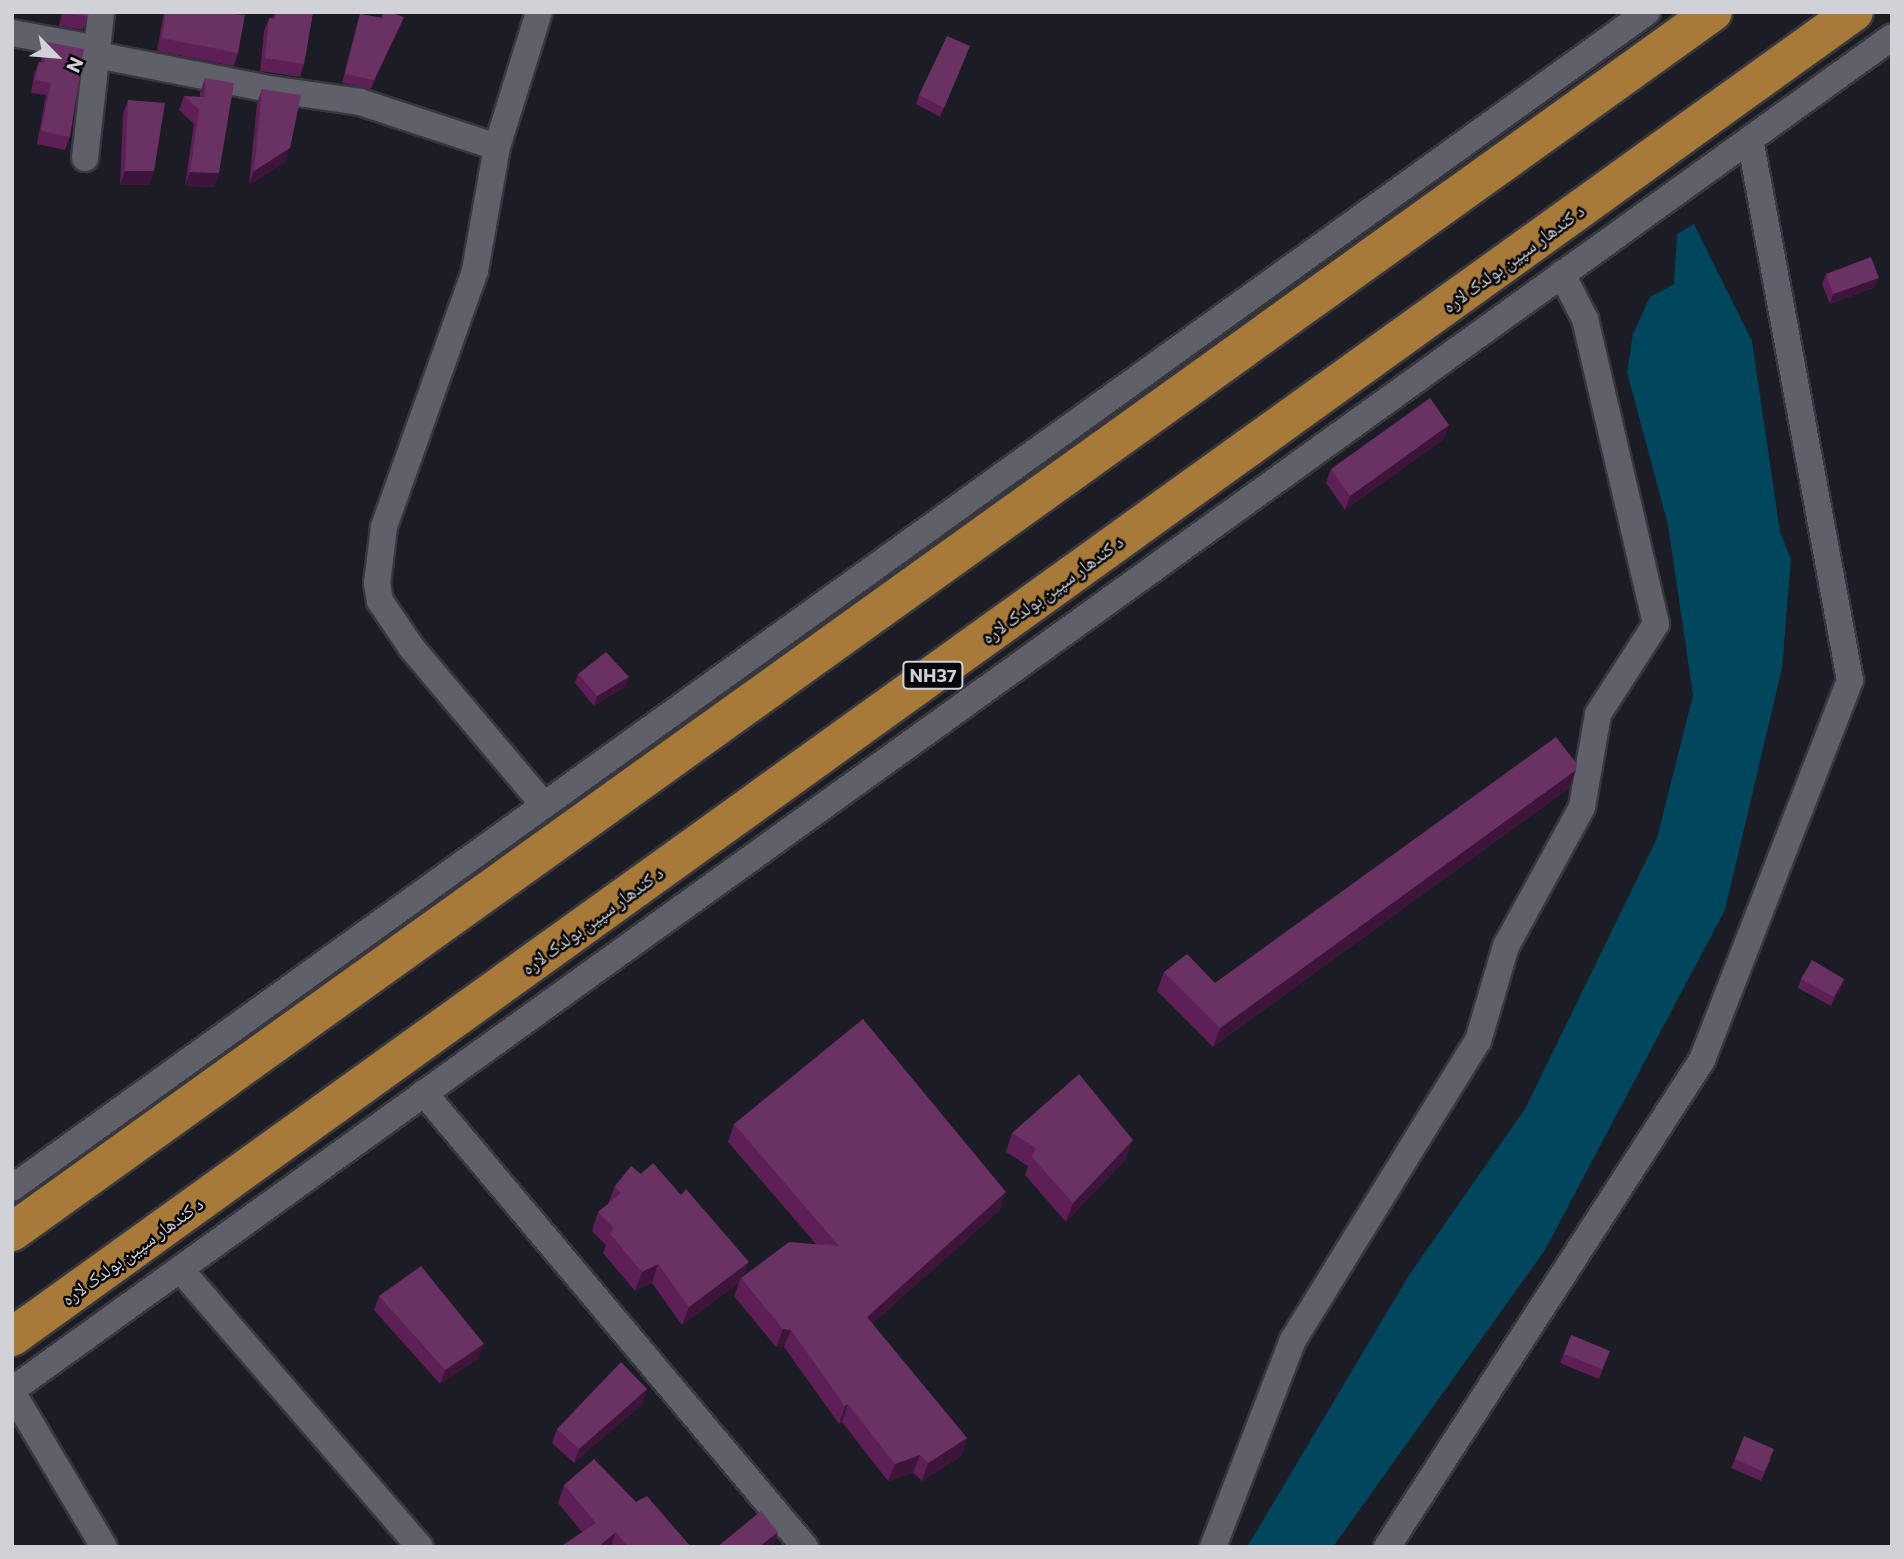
<!DOCTYPE html>
<html>
<head>
<meta charset="utf-8">
<style>
  body { margin:0 }
  #map { position:relative; width:1904px; height:1559px; overflow:hidden; background:#1b1c24; font-family:Commissioner,"Noto Naskh Arabic",sans-serif }
  div>[style] { position:absolute }
  .water>* { inset:0; background:#00465d }
  .roads { filter:drop-shadow(2px 0 #37373d) drop-shadow(-2px 0 #37373d) drop-shadow(0 2px #37373d) drop-shadow(0 -2px #37373d) }
  .minor>* { height:26px; margin:-13px; padding:0 13px; transform-origin:13px; border-radius:13px; background:#5f606a }
  .highway>* { height:38px; margin:-19px; padding:0 19px; transform-origin:19px; border-radius:19px; background:#a87a39 }
  .wall>* { inset:0; background:#5d1f55 }
  .shaded-wall>* { inset:0; background:#3d153b }
  .building>* { inset:0; background:#693263 }
  span { translate:-50% -50%; white-space:nowrap; text-align:center; line-height:1.15; -webkit-text-stroke:5px #06070a; paint-order:stroke }
  .shield-label span { padding:2px 5px; background:#06070a; border:2px solid; border-radius:5px; -webkit-text-stroke-width:0 }
  .shield-label { font-size:18px; color:#d1d2d7; font-weight:700 }
  .street-label { font-size:19px; color:#d1d2d7 }
  .frame { position:absolute; inset:0; border:14px solid #d1d2d7; pointer-events:none }
  .north { position:absolute; left:21px; top:21px; width:70px; height:70px; -webkit-text-stroke:5px #06070a; paint-order:stroke; rotate:115deg; font-size:19px; font-weight:700; line-height:28px; text-align:center; color:#d1d2d7 }
  .north::after { content:''; display:block; margin:auto; width:24px; height:32px; background:#d1d2d7; clip-path:polygon(50% 0,100% 100%,50% 72%,0 100%) }
</style>
</head>
<body>
<div id="map">
  <div class="water">
    <div style="clip-path:polygon(1694px 224px,1752px 341px,1780px 532px,1791px 559px,1782px 668px,1725px 910px,1545px 1250px,1333px 1547px,1247px 1547px,1409px 1275px,1525px 1109px,1657px 838px,1693px 695px,1668px 525px,1627px 372px,1633px 334px,1650px 297px,1674px 284px,1677px 234px)"></div>
  </div>
  <div class="roads">
    <div class="minor">
      <div style="left:539px;top:12px;width:141px;rotate:107.3deg"></div>
      <div style="left:497px;top:147px;width:126px;rotate:100.1deg"></div>
      <div style="left:475px;top:271px;width:272px;rotate:109.6deg"></div>
      <div style="left:384px;top:527px;width:56px;rotate:97.1deg"></div>
      <div style="left:377px;top:583px;width:18px;rotate:81deg"></div>
      <div style="left:380px;top:601px;width:55px;rotate:56deg"></div>
      <div style="left:411px;top:647px;width:207px;rotate:49.9deg"></div>
      <div style="left:12px;top:33px;width:83px;rotate:10.4deg"></div>
      <div style="left:97px;top:55px;width:169px;rotate:11.2deg"></div>
      <div style="left:263px;top:88px;width:98px;rotate:8.2deg"></div>
      <div style="left:360px;top:102px;width:144px;rotate:18.2deg"></div>
      <div style="left:85px;top:158px;width:147px;rotate:-83.7deg"></div>
      <div style="left:424px;top:1093px;width:593px;rotate:50deg"></div>
      <div style="left:12px;top:1188px;width:2014px;rotate:-35.73deg"></div>
      <div style="left:180px;top:1269px;width:367px;rotate:49.2deg"></div>
      <div style="left:12px;top:1390px;width:2316px;rotate:-35.74deg"></div>
      <div style="left:12px;top:1392px;width:180px;rotate:59.3deg"></div>
      <div style="left:1213px;top:1547px;width:222px;rotate:-68.9deg"></div>
      <div style="left:1293px;top:1340px;width:352px;rotate:-58.3deg"></div>
      <div style="left:1478px;top:1041px;width:99px;rotate:-73.6deg"></div>
      <div style="left:1506px;top:946px;width:158px;rotate:-61.3deg"></div>
      <div style="left:1582px;top:807px;width:94px;rotate:-80.2deg"></div>
      <div style="left:1598px;top:714px;width:107px;rotate:-57.2deg"></div>
      <div style="left:1656px;top:624px;width:313px;rotate:-103.1deg"></div>
      <div style="left:1585px;top:319px;width:51px;rotate:-117.1deg"></div>
      <div style="left:1387px;top:1547px;width:580px;rotate:-57.1deg"></div>
      <div style="left:1702px;top:1060px;width:408px;rotate:-68.7deg"></div>
      <div style="left:1850px;top:680px;width:550px;rotate:-100.47deg"></div>
    </div>
    <div class="highway">
      <div style="left:12px;top:1232px;width:2093px;rotate:-35.65deg"></div>
      <div style="left:12px;top:1337px;width:2269px;rotate:-35.73deg"></div>
    </div>
  </div>
  <div class="wall">
    <div style="clip-path:polygon(62px 12px,89px 12px,83px 30px,59px 26px)"></div>
    <div style="clip-path:polygon(164px 12px,216px 12px,238px 53px,234px 66px,157px 51px)"></div>
    <div style="clip-path:polygon(274px 12px,313px 12px,304px 64px,300px 77px,260px 71px,264px 31px,269px 18px,273px 18px)"></div>
    <div style="clip-path:polygon(383px 12px,404px 17px,371px 89px,342px 83px,357px 24px,360px 14px,381px 18px)"></div>
    <div style="clip-path:polygon(47px 42px,70px 137px,65px 150px,37px 144px,46px 95px,31px 93px,34px 74px,39px 62px,41px 62px,42px 55px)"></div>
    <div style="clip-path:polygon(966px 56px,940px 117px,916px 104px,919px 95px)"></div>
    <div style="clip-path:polygon(205px 78px,219px 173px,214px 187px,185px 186px,194px 124px,179px 110px,184px 96px,200px 97px,200px 92px)"></div>
    <div style="clip-path:polygon(262px 89px,285px 162px,249px 185px,257px 103px)"></div>
    <div style="clip-path:polygon(128px 100px,154px 171px,149px 185px,120px 185px,123px 114px)"></div>
    <div style="clip-path:polygon(1826px 274px,1875px 287px,1830px 304px,1822px 284px)"></div>
    <div style="clip-path:polygon(1444px 439px,1345px 510px,1326px 483px,1331px 469px)"></div>
    <div style="clip-path:polygon(578px 674px,626px 686px,594px 706px,575px 683px)"></div>
    <div style="clip-path:polygon(1576px 770px,1569px 788px,1213px 1047px,1157px 991px,1164px 972px,1215px 983px)"></div>
    <div style="clip-path:polygon(1801px 979px,1844px 979px,1841px 988px,1831px 1006px,1798px 988px)"></div>
    <div style="clip-path:polygon(734px 1124px,1000px 1210px,872px 1324px,967px 1438px,961px 1456px,922px 1481px,913px 1473px,888px 1481px,842px 1422px,839px 1424px,784px 1347px,776px 1347px,734px 1296px,739px 1283px,682px 1325px,652px 1283px,635px 1291px,603px 1253px,606px 1245px,592px 1231px,598px 1212px,608px 1204px,615px 1186px,744px 1276px,816px 1244px,728px 1142px)"></div>
    <div style="clip-path:polygon(1012px 1133px,1126px 1159px,1066px 1222px,1025px 1175px,1028px 1166px,1006px 1152px)"></div>
    <div style="clip-path:polygon(379px 1296px,479px 1358px,440px 1384px,374px 1310px)"></div>
    <div style="clip-path:polygon(1571px 1335px,1610px 1351px,1599px 1379px,1560px 1363px)"></div>
    <div style="clip-path:polygon(647px 1389px,642px 1404px,574px 1463px,552px 1443px,557px 1429px)"></div>
    <div style="clip-path:polygon(1735px 1459px,1771px 1459px,1761px 1481px,1731px 1468px)"></div>
    <div style="clip-path:polygon(564px 1485px,636px 1502px,691px 1547px,560px 1547px,582px 1532px,558px 1503px)"></div>
  </div>
  <div class="shaded-wall">
    <div style="clip-path:polygon(404px 17px,401px 26px,371px 89px,374px 80px)"></div>
    <div style="clip-path:polygon(290px 148px,285px 162px,249px 185px,254px 171px)"></div>
    <div style="clip-path:polygon(125px 171px,154px 171px,149px 185px,120px 185px)"></div>
    <div style="clip-path:polygon(190px 172px,219px 173px,214px 187px,185px 186px)"></div>
    <div style="clip-path:polygon(1879px 278px,1875px 287px,1830px 304px,1833px 294px)"></div>
    <div style="clip-path:polygon(1449px 425px,1444px 439px,1345px 510px,1350px 496px)"></div>
    <div style="clip-path:polygon(629px 677px,626px 686px,594px 706px,597px 696px)"></div>
    <div style="clip-path:polygon(1576px 770px,1569px 788px,1213px 1047px,1220px 1028px)"></div>
    <div style="clip-path:polygon(1844px 979px,1841px 988px,1831px 1006px,1834px 997px)"></div>
    <div style="clip-path:polygon(1133px 1140px,1126px 1159px,1066px 1222px,1073px 1203px)"></div>
    <div style="clip-path:polygon(1006px 1192px,1000px 1210px,860px 1335px,867px 1317px)"></div>
    <div style="clip-path:polygon(749px 1262px,742px 1280px,741px 1278px,739px 1283px,682px 1325px,689px 1307px)"></div>
    <div style="clip-path:polygon(658px 1264px,652px 1283px,635px 1291px,642px 1272px)"></div>
    <div style="clip-path:polygon(783px 1329px,791px 1330px,784px 1347px,776px 1347px)"></div>
    <div style="clip-path:polygon(484px 1344px,479px 1358px,440px 1384px,445px 1370px)"></div>
    <div style="clip-path:polygon(647px 1389px,642px 1404px,574px 1463px,579px 1449px)"></div>
    <div style="clip-path:polygon(848px 1404px,842px 1422px,839px 1424px,845px 1406px)"></div>
    <div style="clip-path:polygon(967px 1438px,961px 1456px,922px 1481px,928px 1463px)"></div>
    <div style="clip-path:polygon(920px 1455px,913px 1473px,888px 1481px,895px 1464px)"></div>
    <div style="clip-path:polygon(616px 1532px,611px 1547px,598px 1547px)"></div>
    <div style="clip-path:polygon(778px 1532px,773px 1547px,759px 1547px)"></div>
  </div>
  <div class="building">
    <div style="clip-path:polygon(64px 12px,89px 12px,88px 17px)"></div>
    <div style="clip-path:polygon(166px 12px,216px 12px,245px 15px,238px 53px,162px 38px)"></div>
    <div style="clip-path:polygon(276px 12px,313px 12px,304px 64px,265px 58px,269px 18px,275px 19px)"></div>
    <div style="clip-path:polygon(383px 12px,388px 12px,404px 17px,374px 80px,345px 74px,360px 14px,383px 18px)"></div>
    <div style="clip-path:polygon(947px 36px,970px 46px,944px 108px,919px 95px)"></div>
    <div style="clip-path:polygon(47px 42px,84px 49px,70px 137px,41px 131px,51px 83px,35px 80px,39px 62px,44px 63px)"></div>
    <div style="clip-path:polygon(205px 78px,234px 83px,219px 173px,190px 172px,199px 110px,184px 96px,205px 97px)"></div>
    <div style="clip-path:polygon(262px 89px,301px 95px,290px 148px,254px 171px)"></div>
    <div style="clip-path:polygon(128px 100px,165px 103px,154px 171px,125px 171px)"></div>
    <div style="clip-path:polygon(1871px 257px,1879px 278px,1833px 294px,1826px 274px)"></div>
    <div style="clip-path:polygon(1430px 398px,1449px 425px,1350px 496px,1331px 469px)"></div>
    <div style="clip-path:polygon(606px 652px,629px 677px,597px 696px,578px 674px)"></div>
    <div style="clip-path:polygon(1556px 737px,1577px 764px,1576px 770px,1220px 1028px,1164px 972px,1187px 954px,1215px 983px)"></div>
    <div style="clip-path:polygon(1812px 960px,1844px 979px,1834px 997px,1801px 979px)"></div>
    <div style="clip-path:polygon(863px 1019px,1006px 1192px,867px 1317px,967px 1438px,928px 1463px,920px 1455px,895px 1464px,848px 1404px,845px 1406px,791px 1330px,783px 1329px,741px 1278px,789px 1242px,839px 1246px,734px 1124px)"></div>
    <div style="clip-path:polygon(1079px 1074px,1133px 1140px,1073px 1203px,1032px 1157px,1036px 1148px,1012px 1133px)"></div>
    <div style="clip-path:polygon(653px 1163px,681px 1195px,686px 1189px,749px 1262px,689px 1307px,658px 1264px,642px 1272px,610px 1234px,614px 1228px,598px 1212px,621px 1193px,615px 1186px,631px 1166px,641px 1174px)"></div>
    <div style="clip-path:polygon(421px 1266px,484px 1344px,445px 1370px,379px 1296px)"></div>
    <div style="clip-path:polygon(1571px 1335px,1610px 1351px,1602px 1369px,1564px 1354px)"></div>
    <div style="clip-path:polygon(621px 1362px,647px 1389px,579px 1449px,557px 1429px)"></div>
    <div style="clip-path:polygon(1744px 1436px,1774px 1449px,1764px 1472px,1735px 1459px)"></div>
    <div style="clip-path:polygon(594px 1459px,636px 1502px,647px 1496px,691px 1547px,628px 1547px,616px 1532px,598px 1547px,560px 1547px,596px 1523px,564px 1485px)"></div>
    <div style="clip-path:polygon(761px 1511px,778px 1532px,759px 1547px,717px 1547px)"></div>
  </div>
  <div class="shield-label">
    <span style="left:933px;top:675px">NH37</span>
  </div>
  <div class="street-label">
    <span style="left:1513px;top:258px;rotate:-36deg">د کندهار سپین بولدک لاره</span>
    <span style="left:1052px;top:589px;rotate:-36deg">د کندهار سپین بولدک لاره</span>
    <span style="left:592px;top:920px;rotate:-36deg">د کندهار سپین بولدک لاره</span>
    <span style="left:132px;top:1251px;rotate:-36deg">د کندهار سپین بولدک لاره</span>
  </div>
  <div class="frame"></div>
  <div class="north">N</div>
</div>
</body>
</html>
